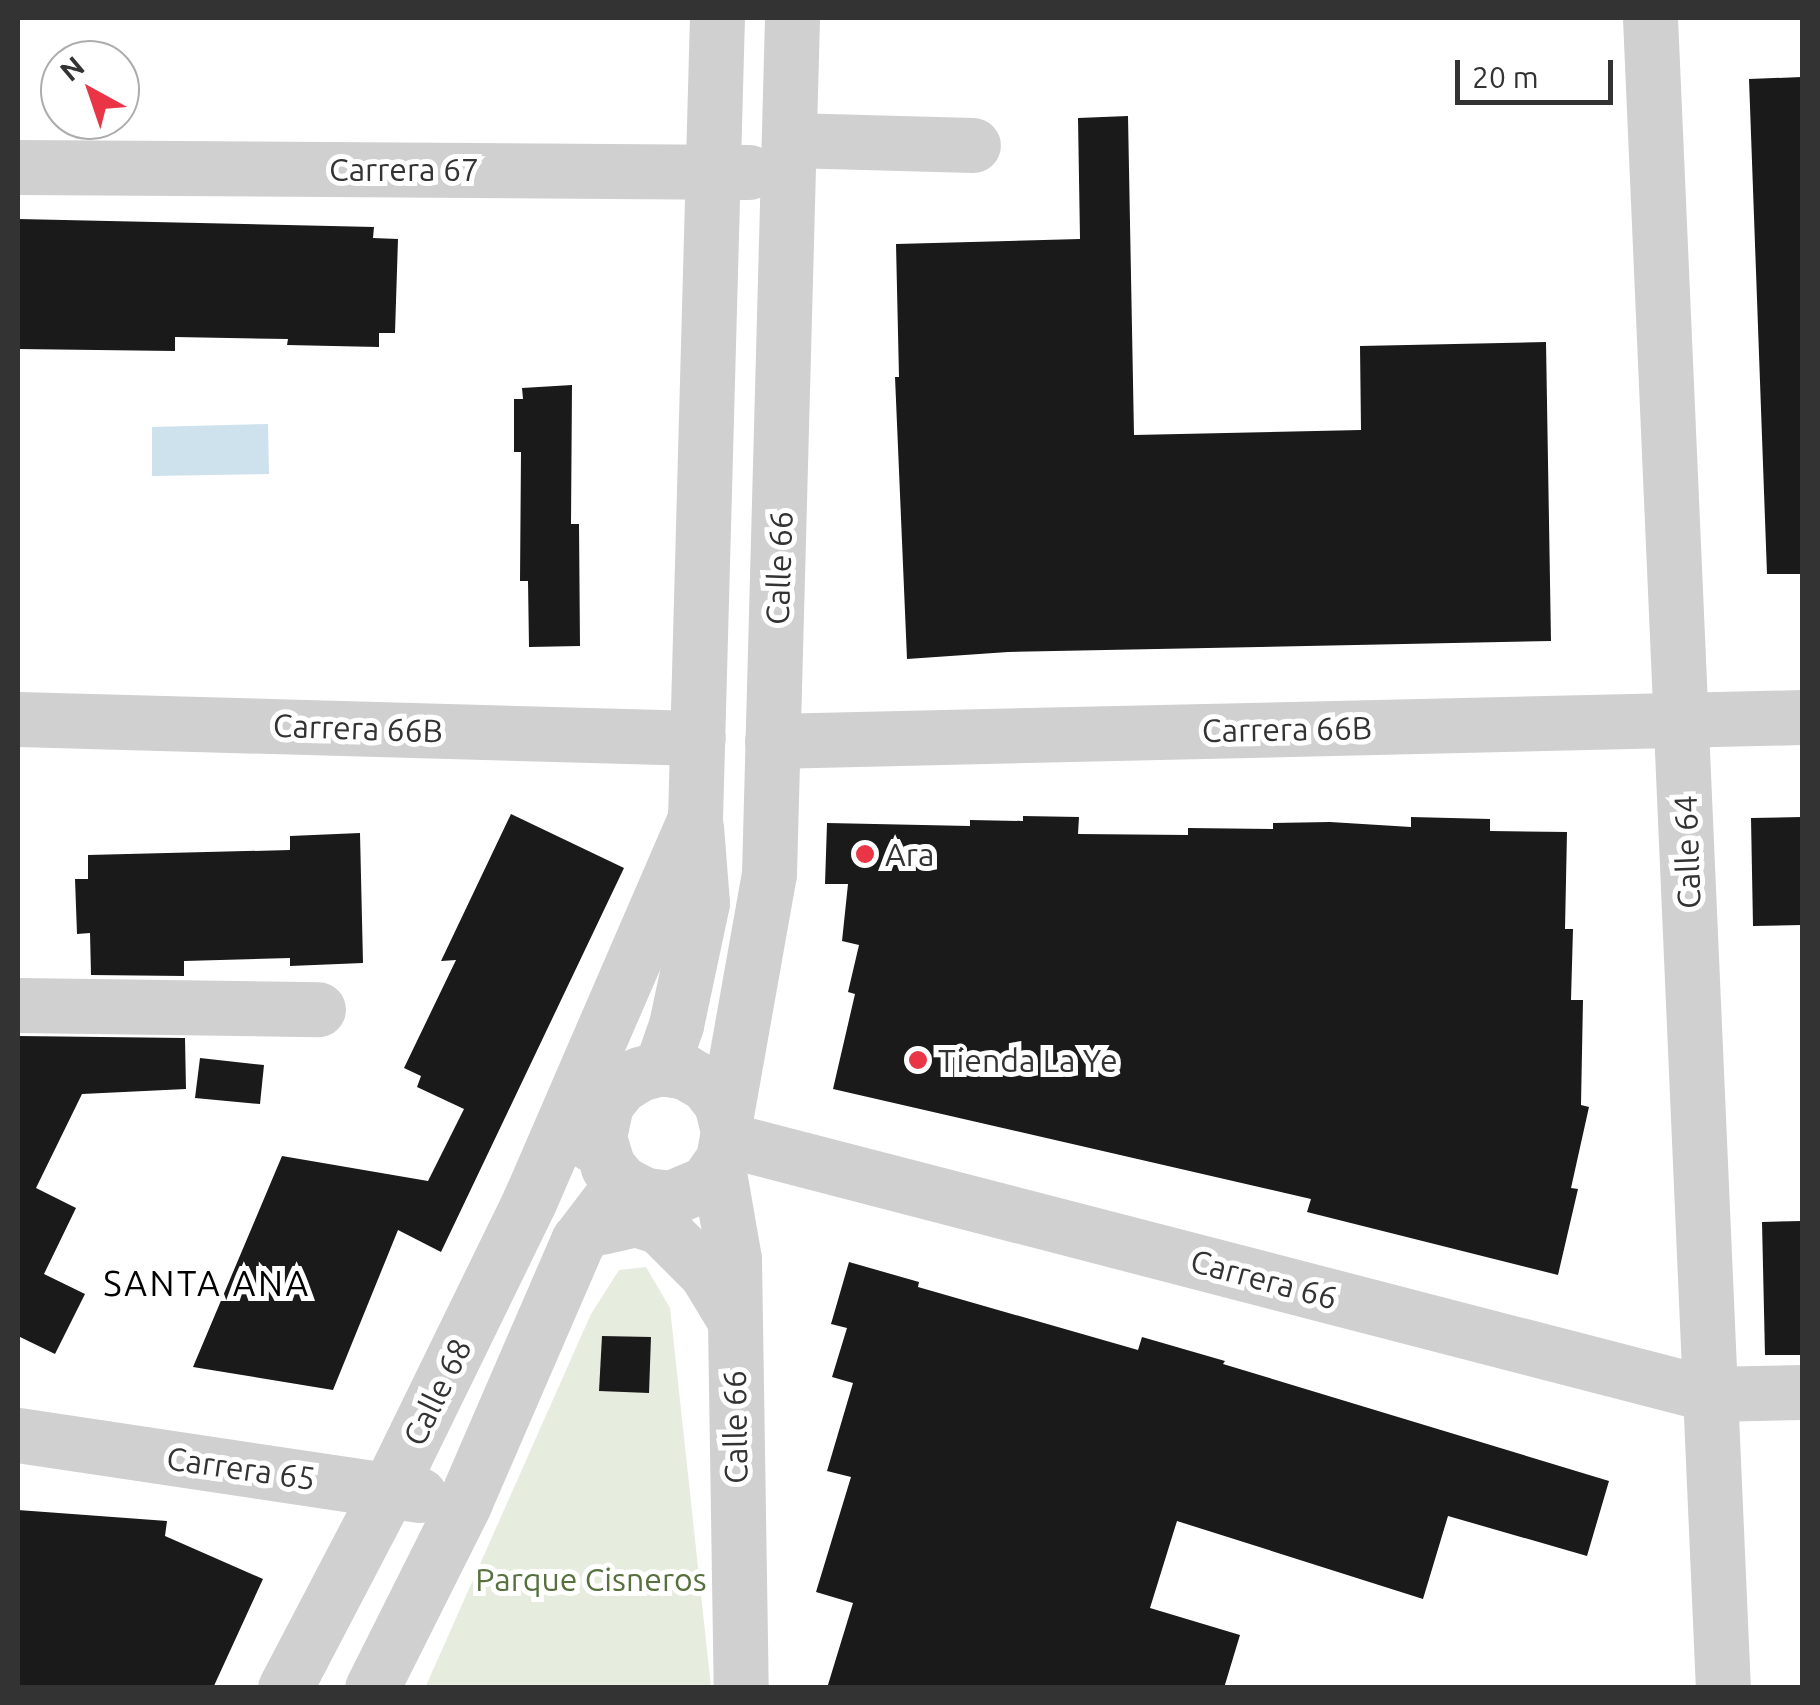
<!DOCTYPE html>
<html>
<head>
<meta charset="utf-8">
<style>
  body { margin:0 }
  #map { position:relative; width:1820px; height:1705px; overflow:hidden; background:#fff; font-family:Ubuntu,sans-serif }
  div>[style] { position:absolute }
  .green>* { inset:0; background:#e6ecde }
  .water>* { inset:0; background:#cee2ee }
  .building>* { inset:0; background:#1a1a1a }
  .minor>* { height:55px; margin:-27.5px; padding:0 27.5px; transform-origin:27.5px; border-radius:27.5px; background:#d0d0d0 }
  .dots>* { width:28px; height:28px; translate:-50% -50%; box-sizing:border-box; border:5px solid #fff; border-radius:50% }
  span { translate:-50% -50%; white-space:nowrap; text-align:center; line-height:1.15; -webkit-text-stroke:10px #fff; paint-order:stroke }
  .street-label { font-size:32px; color:#333 }
  .poi-label { font-size:32px; color:#333 }
  .left { translate:0 -50%; text-align:left }
  .park-label { font-size:32px; color:#57703e }
  .neighbourhood-label { font-size:35px; color:#000; letter-spacing:2.5px }
  .frame { position:absolute; inset:0; border:20px solid #333; pointer-events:none }
  .north { position:absolute; left:40px; top:40px; width:100px; height:100px; box-sizing:border-box; background:#fff; border:2px solid #adadad; border-radius:50%; rotate:320deg; font-size:28px; font-weight:700; line-height:40px; text-align:center; color:#333 }
  .north::after { content:''; display:block; margin:auto; width:35px; height:45px; background:#e93546; clip-path:polygon(50% 0,100% 100%,50% 72%,0 100%) }
  .scale { position:absolute; left:1455px; top:60px; width:158px; height:45px; box-sizing:border-box; border:5px solid #333; border-top:0; padding-left:12px; font-size:30px; line-height:35px; white-space:nowrap; color:#333; -webkit-text-stroke:8px #fff; paint-order:stroke }
</style>
</head>
<body>
<div id="map">
  <div class="green">
    <div style="clip-path:polygon(646px 1267px,670px 1308px,711px 1687px,425px 1688px,591px 1314px,619px 1270px)"></div>
  </div>
  <div class="water">
    <div style="clip-path:polygon(268px 424px,269px 474px,152px 476px,152px 427px)"></div>
  </div>
  <div class="building">
    <div style="clip-path:polygon(1802px 77px,1802px 574px,1767px 574px,1749px 79px)"></div>
    <div style="clip-path:polygon(1128px 116px,1134px 435px,1361px 430px,1360px 346px,1546px 342px,1551px 641px,1008px 652px,907px 659px,895px 377px,899px 377px,896px 244px,1080px 239px,1078px 118px)"></div>
    <div style="clip-path:polygon(18px 219px,374px 227px,373px 238px,398px 239px,395px 333px,379px 333px,379px 347px,287px 345px,288px 339px,175px 337px,175px 351px,18px 349px)"></div>
    <div style="clip-path:polygon(572px 385px,571px 524px,579px 524px,580px 646px,529px 647px,528px 581px,520px 581px,521px 452px,514px 452px,514px 399px,523px 399px,522px 388px)"></div>
    <div style="clip-path:polygon(511px 814px,624px 868px,441px 1252px,398px 1230px,333px 1390px,193px 1367px,282px 1156px,428px 1181px,464px 1109px,417px 1087px,421px 1076px,404px 1068px,456px 960px,441px 961px)"></div>
    <div style="clip-path:polygon(1023px 816px,1079px 817px,1078px 834px,1188px 835px,1188px 828px,1273px 829px,1273px 823px,1330px 822px,1411px 827px,1411px 817px,1490px 819px,1490px 831px,1567px 832px,1565px 929px,1573px 929px,1571px 1000px,1583px 1000px,1581px 1105px,1589px 1107px,1571px 1188px,1578px 1189px,1558px 1275px,1307px 1212px,1311px 1199px,833px 1089px,855px 994px,848px 992px,859px 945px,842px 941px,848px 884px,825px 884px,827px 823px,970px 826px,970px 820px,1023px 821px)"></div>
    <div style="clip-path:polygon(1802px 817px,1802px 925px,1753px 926px,1751px 818px)"></div>
    <div style="clip-path:polygon(360px 833px,363px 963px,290px 966px,290px 958px,184px 961px,184px 976px,91px 975px,90px 933px,77px 934px,75px 879px,88px 879px,88px 855px,290px 850px,290px 836px)"></div>
    <div style="clip-path:polygon(18px 1036px,185px 1038px,186px 1089px,82px 1094px,36px 1188px,76px 1208px,44px 1274px,85px 1294px,55px 1354px,18px 1336px)"></div>
    <div style="clip-path:polygon(200px 1058px,264px 1065px,260px 1104px,195px 1098px)"></div>
    <div style="clip-path:polygon(1802px 1221px,1802px 1355px,1765px 1355px,1762px 1222px)"></div>
    <div style="clip-path:polygon(849px 1262px,919px 1282px,918px 1287px,1138px 1350px,1142px 1337px,1225px 1361px,1223px 1364px,1609px 1481px,1587px 1556px,1448px 1516px,1423px 1599px,1177px 1521px,1150px 1608px,1240px 1635px,1224px 1688px,827px 1688px,853px 1603px,816px 1592px,851px 1477px,827px 1471px,853px 1383px,832px 1377px,847px 1328px,831px 1324px)"></div>
    <div style="clip-path:polygon(602px 1336px,651px 1337px,649px 1393px,599px 1391px)"></div>
    <div style="clip-path:polygon(18px 1510px,167px 1521px,165px 1536px,263px 1579px,213px 1688px,18px 1688px)"></div>
  </div>
  <div class="minor">
    <div style="left:1650px;top:18px;width:1672px;rotate:87.5deg"></div>
    <div style="left:790px;top:140px;width:183px;rotate:1.6deg"></div>
    <div style="left:18px;top:167px;width:731px;rotate:0.39deg"></div>
    <div style="left:18px;top:719px;width:680px;rotate:1.6deg"></div>
    <div style="left:772px;top:741px;width:1030px;rotate:-1.33deg"></div>
    <div style="left:18px;top:1005px;width:300px;rotate:0.8deg"></div>
    <div style="left:661px;top:1068px;width:46px;rotate:-70.8deg"></div>
    <div style="left:676px;top:1025px;width:125px;rotate:-78deg"></div>
    <div style="left:702px;top:903px;width:76px;rotate:-94.5deg"></div>
    <div style="left:726px;top:1115px;width:245px;rotate:-79.9deg"></div>
    <div style="left:769px;top:874px;width:856px;rotate:-88.46deg"></div>
    <div style="left:728px;top:1140px;width:1013px;rotate:14.52deg"></div>
    <div style="left:1709px;top:1394px;width:93px;rotate:-1.2deg"></div>
    <div style="left:591px;top:1144px;width:11px;rotate:-41deg"></div>
    <div style="left:599px;top:1137px;width:34px;rotate:-78deg"></div>
    <div style="left:606px;top:1104px;width:23px;rotate:-52deg"></div>
    <div style="left:620px;top:1086px;width:22px;rotate:-32deg"></div>
    <div style="left:639px;top:1074px;width:23px;rotate:-15deg"></div>
    <div style="left:661px;top:1068px;width:24px;rotate:9deg"></div>
    <div style="left:685px;top:1072px;width:24px;rotate:30deg"></div>
    <div style="left:706px;top:1084px;width:24px;rotate:52deg"></div>
    <div style="left:721px;top:1103px;width:29px;rotate:76deg"></div>
    <div style="left:728px;top:1131px;width:28px;rotate:100deg"></div>
    <div style="left:723px;top:1159px;width:29px;rotate:125deg"></div>
    <div style="left:706px;top:1183px;width:38px;rotate:157deg"></div>
    <div style="left:671px;top:1198px;width:26px;rotate:-173deg"></div>
    <div style="left:645px;top:1195px;width:26px;rotate:-152deg"></div>
    <div style="left:622px;top:1183px;width:21px;rotate:-131deg"></div>
    <div style="left:608px;top:1167px;width:31px;rotate:-107deg"></div>
    <div style="left:718px;top:1167px;width:93px;rotate:80.1deg"></div>
    <div style="left:734px;top:1259px;width:429px;rotate:89.1deg"></div>
    <div style="left:601px;top:1227px;width:36px;rotate:-13deg"></div>
    <div style="left:636px;top:1219px;width:25px;rotate:18deg"></div>
    <div style="left:660px;top:1227px;width:65px;rotate:45deg"></div>
    <div style="left:706px;top:1273px;width:50px;rotate:58.8deg"></div>
    <div style="left:18px;top:1435px;width:406px;rotate:8.5deg"></div>
    <div style="left:285px;top:1688px;width:225px;rotate:-62.4deg"></div>
    <div style="left:389px;top:1489px;width:319px;rotate:-64deg"></div>
    <div style="left:529px;top:1202px;width:417px;rotate:-66.6deg"></div>
    <div style="left:695px;top:819px;width:801px;rotate:-88.43deg"></div>
    <div style="left:372px;top:1688px;width:206px;rotate:-63.4deg"></div>
    <div style="left:464px;top:1504px;width:287px;rotate:-66.6deg"></div>
    <div style="left:578px;top:1241px;width:73px;rotate:-52.8deg"></div>
  </div>
  <div class="dots">
    <div style="left:865px;top:854px;background:#e93546"></div>
    <div style="left:918px;top:1060px;background:#e93546"></div>
  </div>
  <div class="street-label">
    <span style="left:404px;top:169px">Carrera 67</span>
    <span style="left:779px;top:568px;rotate:-88deg">Calle 66</span>
    <span style="left:358px;top:728px;rotate:2deg">Carrera 66B</span>
    <span style="left:1287px;top:729px;rotate:-1deg">Carrera 66B</span>
    <span style="left:1687px;top:852px;rotate:-92deg">Calle 64</span>
    <span style="left:1264px;top:1279px;rotate:15deg">Carrera 66</span>
    <span style="left:437px;top:1392px;rotate:-64deg">Calle 68</span>
    <span style="left:735px;top:1427px;rotate:-91deg">Calle 66</span>
    <span style="left:241px;top:1468px;rotate:8deg">Carrera 65</span>
  </div>
  <div class="poi-label">
    <span class="left" style="left:885px;top:854px">Ara</span>
    <span class="left" style="left:938px;top:1060px">Tienda La Ye</span>
  </div>
  <div class="park-label">
    <span style="left:591px;top:1579px">Parque Cisneros</span>
  </div>
  <div class="neighbourhood-label">
    <span style="left:207px;top:1283px">SANTA ANA</span>
  </div>
  <div class="frame"></div>
  <div class="north">N</div>
  <div class="scale">20 m</div>
</div>
</body>
</html>
